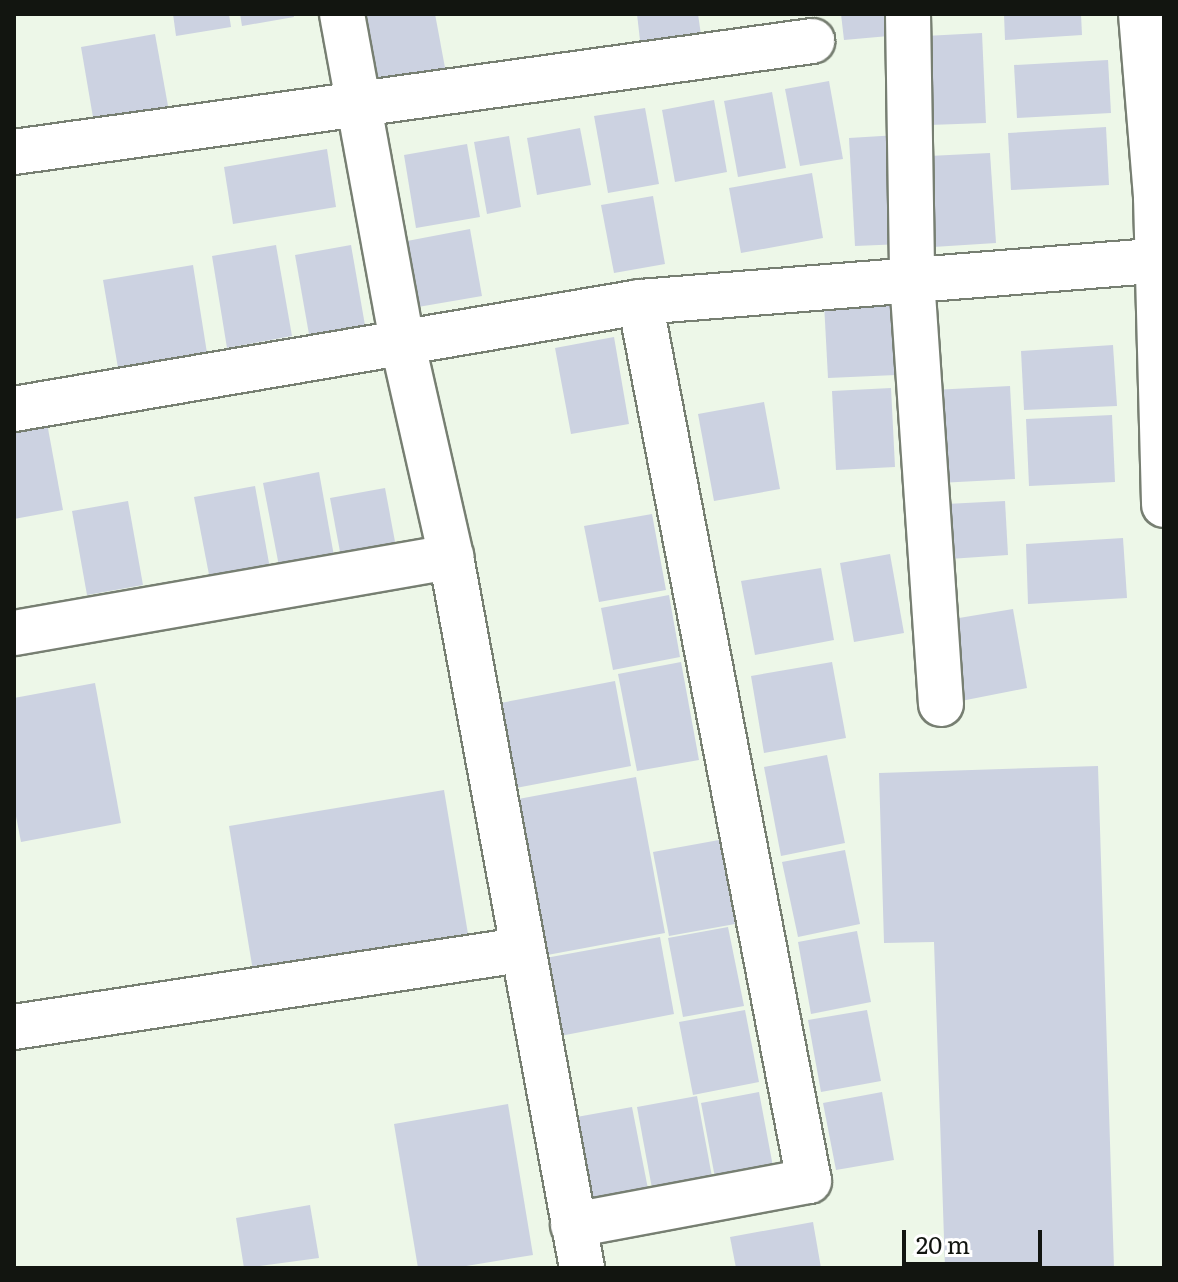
<!DOCTYPE html>
<html>
<head>
<meta charset="utf-8">
<style>
  body { margin:0 }
  #map { position:relative; width:1178px; height:1282px; overflow:hidden; background:#edf7e8; font-family:Literata,serif }
  div>[style] { position:absolute }
  .building>* { inset:0; background:#ccd2e1 }
  .roads { filter:drop-shadow(2px 0 #777f72) drop-shadow(-2px 0 #777f72) drop-shadow(0 2px #777f72) drop-shadow(0 -2px #777f72) }
  .street>* { height:44px; margin:-22px; padding:0 22px; transform-origin:22px; border-radius:22px; background:#fff }
  span { translate:-50% -50%; white-space:nowrap; text-align:center; line-height:1.15; -webkit-text-stroke:6px #fff; paint-order:stroke }
  .frame { position:absolute; inset:0; border:16px solid #121510; pointer-events:none }
  .scale { position:absolute; left:902px; top:1230px; width:140px; height:36px; box-sizing:border-box; border:4px solid #121510; border-top:0; padding-left:10px; font-size:24px; line-height:28px; white-space:nowrap; color:#121510; -webkit-text-stroke:6px #fff; paint-order:stroke }
</style>
</head>
<body>
<div id="map">
  <div class="building">
    <div style="clip-path:polygon(173px 14px,229px 14px,231px 27px,176px 36px)"></div>
    <div style="clip-path:polygon(240px 14px,293px 14px,294px 17px,242px 26px)"></div>
    <div style="clip-path:polygon(366px 14px,435px 14px,446px 73px,379px 86px)"></div>
    <div style="clip-path:polygon(637px 14px,698px 14px,702px 42px,641px 49px)"></div>
    <div style="clip-path:polygon(841px 14px,898px 14px,900px 35px,844px 40px)"></div>
    <div style="clip-path:polygon(1004px 14px,1081px 14px,1082px 35px,1005px 40px)"></div>
    <div style="clip-path:polygon(982px 33px,986px 123px,929px 125px,925px 36px)"></div>
    <div style="clip-path:polygon(155px 34px,170px 117px,95px 129px,81px 47px)"></div>
    <div style="clip-path:polygon(1108px 60px,1111px 113px,1017px 118px,1014px 65px)"></div>
    <div style="clip-path:polygon(829px 81px,843px 159px,800px 166px,785px 89px)"></div>
    <div style="clip-path:polygon(772px 92px,786px 168px,738px 177px,724px 101px)"></div>
    <div style="clip-path:polygon(714px 100px,727px 172px,675px 182px,662px 110px)"></div>
    <div style="clip-path:polygon(645px 108px,659px 184px,608px 193px,594px 116px)"></div>
    <div style="clip-path:polygon(1106px 127px,1109px 185px,1011px 190px,1008px 133px)"></div>
    <div style="clip-path:polygon(580px 128px,591px 185px,537px 195px,527px 138px)"></div>
    <div style="clip-path:polygon(898px 135px,903px 244px,855px 246px,849px 138px)"></div>
    <div style="clip-path:polygon(509px 136px,521px 207px,487px 214px,474px 142px)"></div>
    <div style="clip-path:polygon(467px 144px,480px 217px,416px 228px,404px 155px)"></div>
    <div style="clip-path:polygon(327px 149px,336px 207px,233px 224px,224px 167px)"></div>
    <div style="clip-path:polygon(990px 153px,996px 243px,933px 247px,929px 156px)"></div>
    <div style="clip-path:polygon(812px 173px,823px 238px,741px 253px,729px 188px)"></div>
    <div style="clip-path:polygon(653px 196px,665px 264px,614px 273px,601px 205px)"></div>
    <div style="clip-path:polygon(470px 229px,482px 296px,418px 307px,407px 241px)"></div>
    <div style="clip-path:polygon(276px 245px,292px 336px,227px 348px,212px 256px)"></div>
    <div style="clip-path:polygon(351px 245px,366px 331px,310px 340px,295px 255px)"></div>
    <div style="clip-path:polygon(193px 265px,207px 353px,118px 368px,103px 280px)"></div>
    <div style="clip-path:polygon(892px 299px,896px 375px,828px 378px,824px 303px)"></div>
    <div style="clip-path:polygon(614px 337px,629px 424px,571px 434px,555px 348px)"></div>
    <div style="clip-path:polygon(1113px 345px,1117px 406px,1024px 410px,1021px 351px)"></div>
    <div style="clip-path:polygon(1010px 386px,1015px 479px,939px 483px,933px 390px)"></div>
    <div style="clip-path:polygon(891px 388px,895px 467px,836px 470px,832px 391px)"></div>
    <div style="clip-path:polygon(764px 402px,780px 489px,714px 501px,698px 414px)"></div>
    <div style="clip-path:polygon(1112px 415px,1115px 482px,1029px 486px,1026px 419px)"></div>
    <div style="clip-path:polygon(47px 423px,63px 510px,14px 519px,14px 429px)"></div>
    <div style="clip-path:polygon(319px 472px,334px 556px,279px 566px,263px 483px)"></div>
    <div style="clip-path:polygon(255px 486px,271px 574px,211px 585px,194px 497px)"></div>
    <div style="clip-path:polygon(385px 488px,396px 547px,341px 557px,330px 498px)"></div>
    <div style="clip-path:polygon(128px 501px,143px 585px,87px 595px,72px 511px)"></div>
    <div style="clip-path:polygon(1005px 501px,1008px 555px,949px 559px,946px 504px)"></div>
    <div style="clip-path:polygon(652px 514px,666px 590px,599px 602px,584px 526px)"></div>
    <div style="clip-path:polygon(1123px 538px,1127px 598px,1028px 604px,1026px 544px)"></div>
    <div style="clip-path:polygon(890px 554px,904px 633px,854px 642px,840px 563px)"></div>
    <div style="clip-path:polygon(821px 568px,834px 640px,755px 655px,741px 581px)"></div>
    <div style="clip-path:polygon(669px 595px,680px 657px,613px 670px,601px 608px)"></div>
    <div style="clip-path:polygon(1013px 609px,1027px 688px,961px 701px,947px 620px)"></div>
    <div style="clip-path:polygon(681px 662px,699px 760px,637px 771px,618px 674px)"></div>
    <div style="clip-path:polygon(832px 662px,846px 738px,764px 753px,751px 676px)"></div>
    <div style="clip-path:polygon(615px 681px,631px 766px,506px 790px,490px 705px)"></div>
    <div style="clip-path:polygon(95px 683px,121px 823px,21px 842px,14px 806px,14px 698px)"></div>
    <div style="clip-path:polygon(827px 755px,845px 843px,781px 856px,764px 767px)"></div>
    <div style="clip-path:polygon(1098px 766px,1114px 1268px,945px 1268px,934px 942px,884px 943px,879px 773px)"></div>
    <div style="clip-path:polygon(636px 777px,665px 933px,542px 956px,513px 800px)"></div>
    <div style="clip-path:polygon(444px 790px,468px 934px,253px 971px,229px 826px)"></div>
    <div style="clip-path:polygon(719px 840px,735px 924px,669px 936px,653px 852px)"></div>
    <div style="clip-path:polygon(845px 850px,860px 924px,798px 937px,782px 862px)"></div>
    <div style="clip-path:polygon(728px 927px,744px 1006px,683px 1017px,668px 938px)"></div>
    <div style="clip-path:polygon(857px 931px,871px 1002px,811px 1014px,798px 942px)"></div>
    <div style="clip-path:polygon(660px 937px,674px 1014px,555px 1037px,540px 959px)"></div>
    <div style="clip-path:polygon(745px 1010px,759px 1082px,693px 1095px,679px 1022px)"></div>
    <div style="clip-path:polygon(867px 1010px,881px 1081px,821px 1092px,808px 1020px)"></div>
    <div style="clip-path:polygon(759px 1092px,774px 1172px,716px 1183px,701px 1103px)"></div>
    <div style="clip-path:polygon(882px 1092px,894px 1160px,836px 1170px,823px 1103px)"></div>
    <div style="clip-path:polygon(697px 1096px,713px 1182px,653px 1194px,637px 1107px)"></div>
    <div style="clip-path:polygon(508px 1104px,533px 1255px,454px 1268px,418px 1268px,394px 1124px)"></div>
    <div style="clip-path:polygon(632px 1107px,649px 1194px,588px 1205px,571px 1118px)"></div>
    <div style="clip-path:polygon(310px 1205px,319px 1258px,244px 1268px,236px 1218px)"></div>
    <div style="clip-path:polygon(813px 1222px,821px 1268px,736px 1268px,730px 1237px)"></div>
  </div>
  <div class="roads">
    <div class="street">
      <div style="left:342px;top:14px;width:337px;rotate:79.6deg"></div>
      <div style="left:403px;top:345px;width:217px;rotate:77.2deg"></div>
      <div style="left:451px;top:557px;width:723px;rotate:79.56deg"></div>
      <div style="left:908px;top:14px;width:265px;rotate:89.1deg"></div>
      <div style="left:912px;top:279px;width:426px;rotate:86.1deg"></div>
      <div style="left:1141px;top:14px;width:184px;rotate:85.3deg"></div>
      <div style="left:1156px;top:197px;width:308px;rotate:88.5deg"></div>
      <div style="left:14px;top:152px;width:806px;rotate:-7.92deg"></div>
      <div style="left:14px;top:409px;width:635px;rotate:-9.7deg"></div>
      <div style="left:640px;top:302px;width:526px;rotate:-4.58deg"></div>
      <div style="left:14px;top:633px;width:444px;rotate:-9.9deg"></div>
      <div style="left:14px;top:1027px;width:512px;rotate:-8.65deg"></div>
      <div style="left:573px;top:1225px;width:240px;rotate:-10.6deg"></div>
      <div style="left:809px;top:1181px;width:895px;rotate:-100.88deg"></div>
    </div>
  </div>
  <div class="frame"></div>
  <div class="scale">20 m</div>
</div>
</body>
</html>
